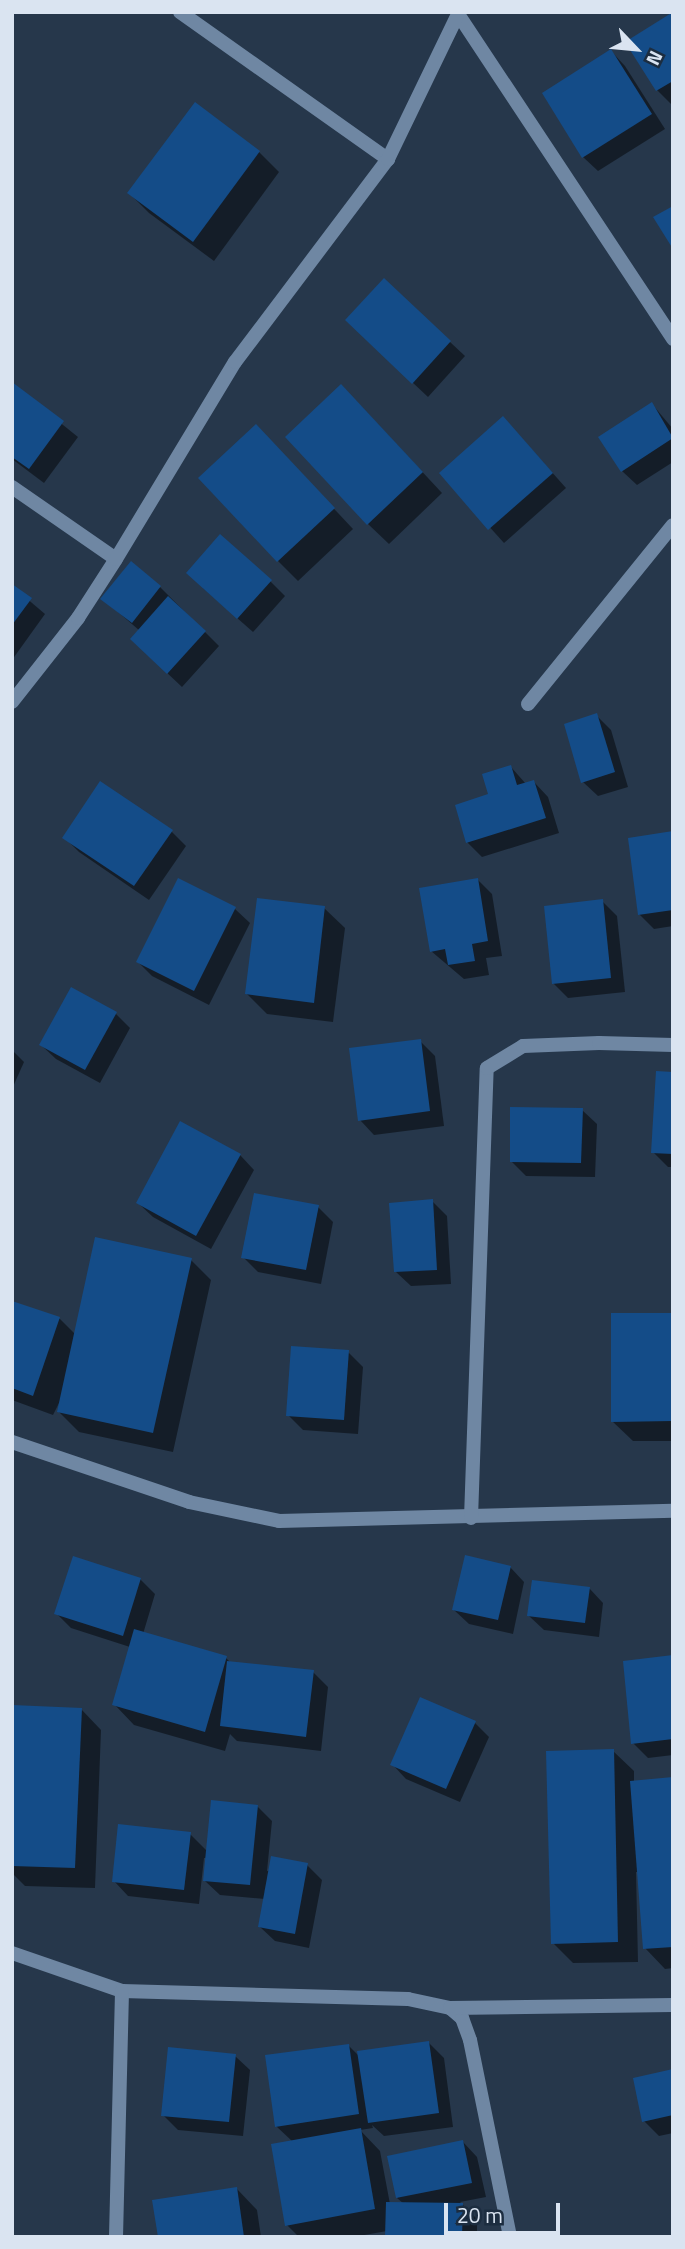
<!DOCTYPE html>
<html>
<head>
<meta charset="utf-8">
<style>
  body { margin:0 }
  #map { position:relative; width:685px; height:2249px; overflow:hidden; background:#26374b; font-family:"Titillium Web",sans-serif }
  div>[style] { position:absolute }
  .shadow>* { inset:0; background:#0007 }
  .building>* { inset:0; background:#144c88 }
  .minor>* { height:14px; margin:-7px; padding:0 7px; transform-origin:7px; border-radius:7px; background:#6f87a3 }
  span { translate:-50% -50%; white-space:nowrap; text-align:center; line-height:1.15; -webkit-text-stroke:6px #1c2d40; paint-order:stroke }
  .frame { position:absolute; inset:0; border:14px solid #dae4f1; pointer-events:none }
  .north { position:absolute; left:601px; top:14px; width:70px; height:70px; -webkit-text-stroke:5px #1c2d40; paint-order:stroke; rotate:116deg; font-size:19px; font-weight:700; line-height:28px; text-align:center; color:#dae4f1 }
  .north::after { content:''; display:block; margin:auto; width:24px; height:32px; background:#dae4f1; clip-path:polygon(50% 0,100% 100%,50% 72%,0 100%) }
  .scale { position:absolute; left:444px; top:2203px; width:116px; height:32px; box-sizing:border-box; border:4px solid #dae4f1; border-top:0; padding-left:9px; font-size:21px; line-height:24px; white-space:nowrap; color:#dae4f1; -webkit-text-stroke:5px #1c2d40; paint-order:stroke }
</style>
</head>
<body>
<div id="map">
  <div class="shadow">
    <div style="clip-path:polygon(673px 13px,673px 104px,672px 105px,657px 90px)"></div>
    <div style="clip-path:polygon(611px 51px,625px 66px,665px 129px,598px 171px,583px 157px)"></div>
    <div style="clip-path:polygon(195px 104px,259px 152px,279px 172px,214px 261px,149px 213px,129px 193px)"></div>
    <div style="clip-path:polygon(362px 335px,450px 342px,465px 356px,428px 397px)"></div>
    <div style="clip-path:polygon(12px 384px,78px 437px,44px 483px,12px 459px)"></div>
    <div style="clip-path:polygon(652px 404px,673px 429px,673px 462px,637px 485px,622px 471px)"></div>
    <div style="clip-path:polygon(361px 406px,442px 493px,389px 544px,368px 524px)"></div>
    <div style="clip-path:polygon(517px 433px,566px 488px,504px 543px,441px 473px)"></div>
    <div style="clip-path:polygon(276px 447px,353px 529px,298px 581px,278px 561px)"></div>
    <div style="clip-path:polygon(270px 581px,285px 596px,253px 632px,203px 588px)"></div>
    <div style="clip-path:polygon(12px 586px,45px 614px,12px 660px)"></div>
    <div style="clip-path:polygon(160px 587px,219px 646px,182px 687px,147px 654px,140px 631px,103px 599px)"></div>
    <div style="clip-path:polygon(596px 715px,611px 730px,628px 787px,598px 796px,583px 782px)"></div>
    <div style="clip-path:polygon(511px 767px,526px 784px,534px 782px,548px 797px,559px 833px,482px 857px,467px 842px,490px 795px)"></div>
    <div style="clip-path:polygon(171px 831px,186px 846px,149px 900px,79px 852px,65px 838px)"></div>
    <div style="clip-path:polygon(673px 833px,673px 926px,654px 929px,639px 914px)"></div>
    <div style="clip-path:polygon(477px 879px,492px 894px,502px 956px,486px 958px,489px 975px,464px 979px,431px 951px)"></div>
    <div style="clip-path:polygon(179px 880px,235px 909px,250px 923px,209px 1005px,152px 976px,138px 962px)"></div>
    <div style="clip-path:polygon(602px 901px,617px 916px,625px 992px,568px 998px,553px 983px)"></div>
    <div style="clip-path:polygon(324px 908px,345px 928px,333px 1022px,267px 1014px,247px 994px)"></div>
    <div style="clip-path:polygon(116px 1014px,130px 1028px,100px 1083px,56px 1059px,41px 1045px)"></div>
    <div style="clip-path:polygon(420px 1041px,435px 1056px,444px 1126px,374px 1135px,360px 1120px)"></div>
    <div style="clip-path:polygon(12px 1050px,24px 1062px,12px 1089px)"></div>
    <div style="clip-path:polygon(673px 1074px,673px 1167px,668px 1167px,653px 1152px)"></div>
    <div style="clip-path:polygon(582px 1110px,597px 1124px,595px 1177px,526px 1176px,511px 1161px)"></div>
    <div style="clip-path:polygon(240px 1155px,254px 1170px,211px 1249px,153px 1217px,138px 1203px)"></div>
    <div style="clip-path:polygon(432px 1201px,447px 1216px,451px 1284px,411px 1286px,396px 1272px)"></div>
    <div style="clip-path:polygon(318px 1207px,333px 1222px,321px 1284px,258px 1272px,243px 1257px)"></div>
    <div style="clip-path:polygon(191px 1260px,211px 1280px,173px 1452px,79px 1432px,59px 1412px,63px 1395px,53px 1415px,12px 1400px,12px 1302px,60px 1319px,76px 1335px)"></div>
    <div style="clip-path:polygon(673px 1314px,673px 1441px,633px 1441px,612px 1421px)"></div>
    <div style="clip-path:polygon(348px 1352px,363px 1367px,358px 1434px,303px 1430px,288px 1415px)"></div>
    <div style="clip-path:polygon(510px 1567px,524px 1582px,513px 1634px,469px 1624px,454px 1610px)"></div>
    <div style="clip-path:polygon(140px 1579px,155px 1594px,143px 1634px,226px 1658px,231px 1663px,313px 1672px,328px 1687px,321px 1751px,237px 1741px,230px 1734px,225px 1751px,134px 1725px,114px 1704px,130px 1647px,71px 1628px,56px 1613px)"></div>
    <div style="clip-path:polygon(589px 1588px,603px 1603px,599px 1637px,544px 1630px,529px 1616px)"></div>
    <div style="clip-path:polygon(673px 1657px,673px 1755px,648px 1758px,633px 1743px)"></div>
    <div style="clip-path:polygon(12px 1707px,81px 1709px,101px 1730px,95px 1888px,25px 1886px,12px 1873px)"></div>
    <div style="clip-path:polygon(475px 1723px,489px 1737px,460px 1802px,406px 1779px,392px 1764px)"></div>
    <div style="clip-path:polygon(613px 1751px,634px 1771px,634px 1783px,673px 1779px,673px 1968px,665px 1969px,645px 1948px,639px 1872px,636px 1872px,638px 1962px,573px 1963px,553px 1943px)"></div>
    <div style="clip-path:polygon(257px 1806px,272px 1821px,267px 1871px,307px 1865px,322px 1880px,309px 1948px,275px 1941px,260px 1927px,265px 1899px,220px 1895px,205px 1881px,207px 1858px,204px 1858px,199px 1904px,128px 1896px,114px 1881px,190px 1834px,208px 1852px)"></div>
    <div style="clip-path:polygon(429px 2043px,444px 2058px,453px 2127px,384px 2136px,372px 2125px,373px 2128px,360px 2130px,380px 2151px,390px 2204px,404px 2204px,397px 2198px,463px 2142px,477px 2157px,486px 2197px,460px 2202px,477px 2219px,477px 2237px,387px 2237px,387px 2231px,353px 2237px,299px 2237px,287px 2225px,293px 2142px,276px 2126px,348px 2045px,360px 2057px)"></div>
    <div style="clip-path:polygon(235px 2056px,250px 2070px,243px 2136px,178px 2130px,163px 2115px)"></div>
    <div style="clip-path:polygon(673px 2071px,673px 2133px,659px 2136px,644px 2121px)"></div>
    <div style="clip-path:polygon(237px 2189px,257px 2210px,261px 2237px,159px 2237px)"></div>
  </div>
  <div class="building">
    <div style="clip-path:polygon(673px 12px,673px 81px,656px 91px,625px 42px)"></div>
    <div style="clip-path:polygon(611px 49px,652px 114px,582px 158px,542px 93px)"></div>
    <div style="clip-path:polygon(195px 102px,260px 151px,193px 242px,127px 193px)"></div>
    <div style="clip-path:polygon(673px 206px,673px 249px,653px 217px)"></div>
    <div style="clip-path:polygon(384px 278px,451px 341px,412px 384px,345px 320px)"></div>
    <div style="clip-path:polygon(12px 382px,64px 421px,29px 469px,12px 457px)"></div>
    <div style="clip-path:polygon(341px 384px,423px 472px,367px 525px,285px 437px)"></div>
    <div style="clip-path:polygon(652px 402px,673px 438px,621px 472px,598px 437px)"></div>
    <div style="clip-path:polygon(503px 416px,553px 473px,488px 530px,439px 473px)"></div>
    <div style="clip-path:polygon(256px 424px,335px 508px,277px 562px,198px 478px)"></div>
    <div style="clip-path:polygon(220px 534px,272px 580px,237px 619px,186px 573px)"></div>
    <div style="clip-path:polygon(131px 561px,161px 586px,132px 623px,100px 599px)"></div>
    <div style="clip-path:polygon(12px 584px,32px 598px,12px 625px)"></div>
    <div style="clip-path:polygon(168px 596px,206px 631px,167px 674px,130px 639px)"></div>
    <div style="clip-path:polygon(597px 713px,615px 772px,581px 783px,564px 724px)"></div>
    <div style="clip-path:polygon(511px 765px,517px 785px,534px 780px,546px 818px,466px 843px,455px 805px,488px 794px,482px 774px)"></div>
    <div style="clip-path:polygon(100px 781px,173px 830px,134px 886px,62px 838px)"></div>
    <div style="clip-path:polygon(673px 831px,673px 910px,638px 915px,628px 838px)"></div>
    <div style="clip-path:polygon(178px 878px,236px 907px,194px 991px,136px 962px)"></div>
    <div style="clip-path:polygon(478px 878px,488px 941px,472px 944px,475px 961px,448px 965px,445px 949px,430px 952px,419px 888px)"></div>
    <div style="clip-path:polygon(257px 898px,325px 906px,314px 1003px,245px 994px)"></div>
    <div style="clip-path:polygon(603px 899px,611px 978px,552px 984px,544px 906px)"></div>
    <div style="clip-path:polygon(71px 987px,117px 1012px,85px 1070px,39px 1045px)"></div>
    <div style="clip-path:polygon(421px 1039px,430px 1111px,358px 1121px,349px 1048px)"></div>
    <div style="clip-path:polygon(656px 1071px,673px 1072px,673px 1154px,651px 1153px)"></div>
    <div style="clip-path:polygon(510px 1107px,583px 1108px,581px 1163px,510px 1162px)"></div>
    <div style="clip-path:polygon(180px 1121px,241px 1154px,196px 1236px,136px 1203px)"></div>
    <div style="clip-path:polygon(254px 1193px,319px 1205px,306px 1270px,241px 1258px)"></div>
    <div style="clip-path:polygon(433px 1199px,437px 1270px,394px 1272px,389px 1203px)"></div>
    <div style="clip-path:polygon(95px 1237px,192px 1258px,153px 1433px,57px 1412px)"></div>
    <div style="clip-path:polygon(12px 1301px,60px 1317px,33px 1396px,12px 1388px)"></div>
    <div style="clip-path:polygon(611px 1313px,673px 1313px,673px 1421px,611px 1422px)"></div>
    <div style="clip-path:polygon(291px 1346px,349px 1350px,344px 1420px,286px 1416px)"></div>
    <div style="clip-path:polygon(465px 1555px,511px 1566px,498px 1620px,452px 1610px)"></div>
    <div style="clip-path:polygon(73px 1556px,141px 1578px,123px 1636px,54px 1614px)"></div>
    <div style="clip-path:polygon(532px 1580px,590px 1587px,585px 1623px,527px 1616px)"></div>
    <div style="clip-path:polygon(134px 1629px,227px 1656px,205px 1732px,112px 1705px)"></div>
    <div style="clip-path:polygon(673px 1655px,673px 1739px,631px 1744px,623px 1661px)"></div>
    <div style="clip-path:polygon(227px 1661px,314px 1670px,306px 1737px,220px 1726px)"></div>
    <div style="clip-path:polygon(420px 1697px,476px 1721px,446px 1789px,390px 1765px)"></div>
    <div style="clip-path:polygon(12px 1705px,82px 1708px,75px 1868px,12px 1866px)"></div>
    <div style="clip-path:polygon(614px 1749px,618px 1942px,551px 1944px,546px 1751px)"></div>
    <div style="clip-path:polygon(673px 1777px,673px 1947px,643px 1949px,630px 1781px)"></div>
    <div style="clip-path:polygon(211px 1800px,258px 1805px,250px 1885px,203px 1881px)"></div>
    <div style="clip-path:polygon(118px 1824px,191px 1832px,184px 1890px,112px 1882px)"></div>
    <div style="clip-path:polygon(271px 1856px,308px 1863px,295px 1934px,258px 1927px)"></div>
    <div style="clip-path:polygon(429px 2041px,439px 2113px,368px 2123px,357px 2051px)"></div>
    <div style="clip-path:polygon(349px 2044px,359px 2114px,275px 2127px,265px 2055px)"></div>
    <div style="clip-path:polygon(168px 2047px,236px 2054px,229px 2122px,161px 2116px)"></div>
    <div style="clip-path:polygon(673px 2069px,673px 2115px,642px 2122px,633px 2078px)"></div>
    <div style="clip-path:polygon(361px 2128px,375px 2209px,285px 2226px,271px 2144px)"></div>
    <div style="clip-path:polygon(463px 2140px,472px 2183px,396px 2198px,387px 2156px)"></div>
    <div style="clip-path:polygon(237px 2187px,244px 2237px,158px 2237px,152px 2200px)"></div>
    <div style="clip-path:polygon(386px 2202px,463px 2203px,462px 2237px,385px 2237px)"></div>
  </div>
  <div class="minor">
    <div style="left:180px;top:12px;width:255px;rotate:35.3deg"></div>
    <div style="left:458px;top:14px;width:390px;rotate:56.5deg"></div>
    <div style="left:12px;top:487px;width:126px;rotate:34.7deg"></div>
    <div style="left:12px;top:702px;width:107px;rotate:-51.8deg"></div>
    <div style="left:78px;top:618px;width:70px;rotate:-57.2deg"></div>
    <div style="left:116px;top:559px;width:230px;rotate:-58.9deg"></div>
    <div style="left:235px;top:362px;width:254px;rotate:-53deg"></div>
    <div style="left:388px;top:159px;width:163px;rotate:-64.2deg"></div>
    <div style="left:528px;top:704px;width:230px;rotate:-51deg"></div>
    <div style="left:12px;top:1442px;width:187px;rotate:18.7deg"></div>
    <div style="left:189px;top:1502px;width:92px;rotate:11.9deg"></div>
    <div style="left:279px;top:1521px;width:394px;rotate:-1.5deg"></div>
    <div style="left:471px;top:1518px;width:450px;rotate:-88deg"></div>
    <div style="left:487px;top:1068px;width:42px;rotate:-31.4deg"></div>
    <div style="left:523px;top:1046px;width:76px;rotate:-2.3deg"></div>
    <div style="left:599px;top:1043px;width:74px;rotate:1.5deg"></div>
    <div style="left:12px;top:1953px;width:116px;rotate:19.1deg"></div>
    <div style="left:122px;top:1991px;width:286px;rotate:1.6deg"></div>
    <div style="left:408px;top:1999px;width:43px;rotate:12.1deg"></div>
    <div style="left:450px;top:2008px;width:16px;rotate:40deg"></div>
    <div style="left:462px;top:2018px;width:23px;rotate:70deg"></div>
    <div style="left:470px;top:2040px;width:201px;rotate:78.5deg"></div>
    <div style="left:450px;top:2008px;width:223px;rotate:-0.8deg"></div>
    <div style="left:116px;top:2237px;width:246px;rotate:-88.6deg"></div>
  </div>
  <div class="frame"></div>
  <div class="north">N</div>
  <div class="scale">20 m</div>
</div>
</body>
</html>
